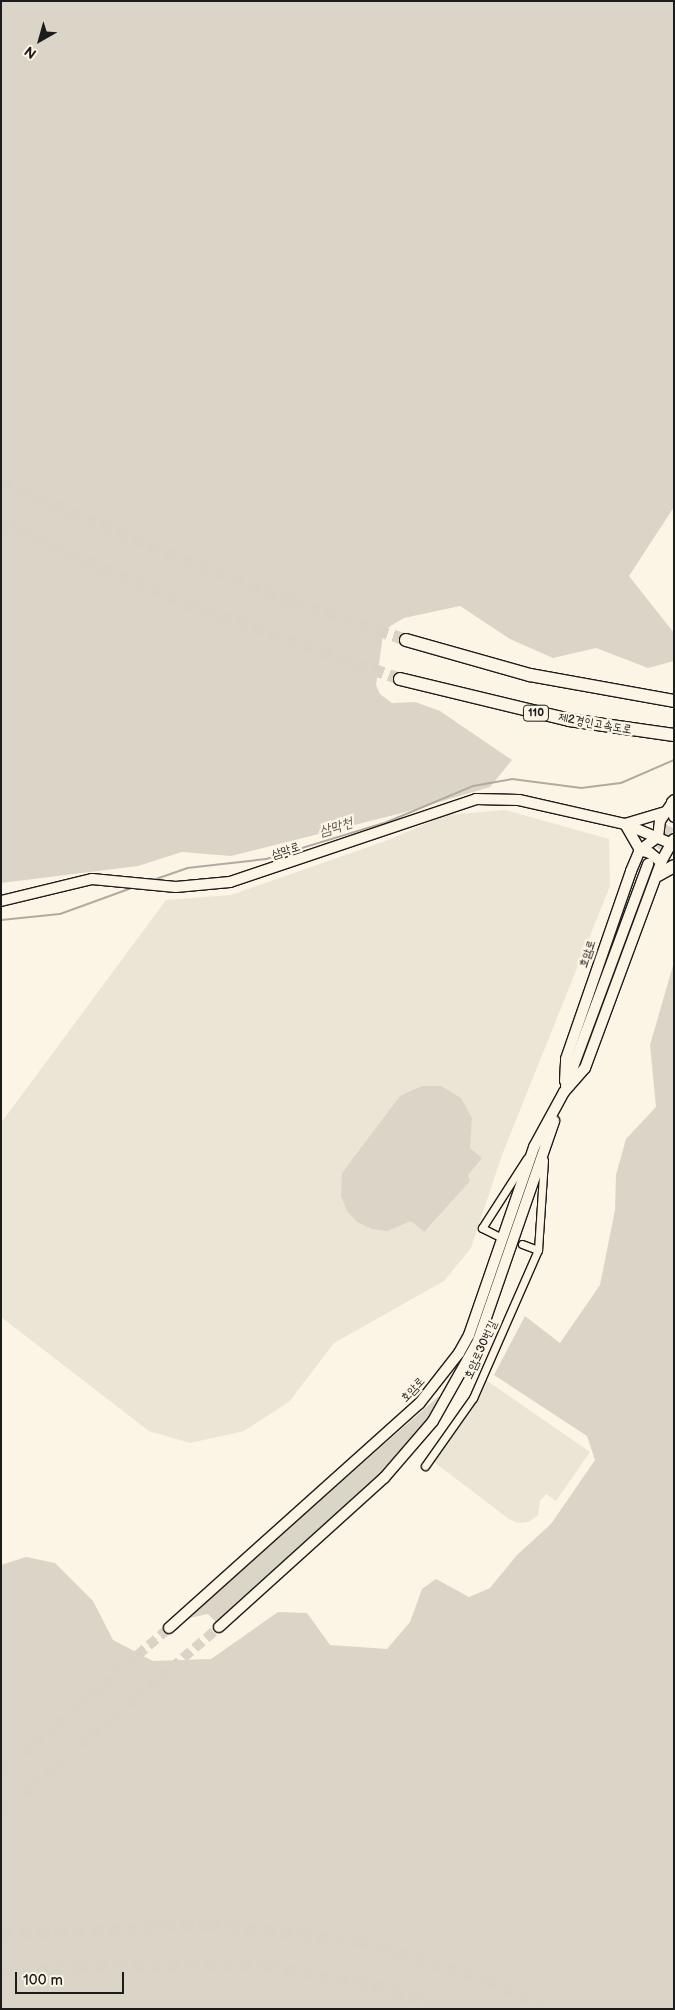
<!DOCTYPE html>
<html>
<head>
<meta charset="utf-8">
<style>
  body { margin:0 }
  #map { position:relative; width:675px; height:2010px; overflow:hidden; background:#fcf5e5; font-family:"Balsamiq Sans","Poor Story",sans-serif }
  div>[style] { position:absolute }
  .built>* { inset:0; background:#ebe5d6 }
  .green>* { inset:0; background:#dbd5c8 }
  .stream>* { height:2px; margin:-1px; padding:0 1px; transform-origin:1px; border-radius:1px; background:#b0aba1 }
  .secondary-tunnel>* { height:10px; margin-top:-5px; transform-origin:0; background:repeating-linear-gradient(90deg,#dad4c7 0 10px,transparent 0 15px) }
  .highway-tunnel>* { height:12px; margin-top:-6px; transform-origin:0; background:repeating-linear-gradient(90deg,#dad4c7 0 12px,transparent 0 18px) }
  .roads { filter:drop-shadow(1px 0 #1c1c1c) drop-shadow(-1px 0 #1c1c1c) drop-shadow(0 1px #1c1c1c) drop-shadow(0 -1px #1c1c1c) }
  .street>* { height:7px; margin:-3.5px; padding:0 3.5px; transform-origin:3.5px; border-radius:3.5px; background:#fcf5e5 }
  .secondary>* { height:10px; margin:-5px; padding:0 5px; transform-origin:5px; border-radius:5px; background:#fcf5e5 }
  .highway>* { height:12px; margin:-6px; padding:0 6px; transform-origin:6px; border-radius:6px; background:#fcf5e5 }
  span { translate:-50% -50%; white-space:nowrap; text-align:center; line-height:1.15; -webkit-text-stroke:4.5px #fcf5e5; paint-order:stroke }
  .shield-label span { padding:1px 4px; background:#fcf5e5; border:1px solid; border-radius:4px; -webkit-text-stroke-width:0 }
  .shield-label { font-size:11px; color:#1c1c1c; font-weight:700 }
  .street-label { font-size:12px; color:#1c1c1c }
  .water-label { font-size:14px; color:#575551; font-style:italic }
  .frame { position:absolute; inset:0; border:2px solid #1c1c1c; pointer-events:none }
  .north { position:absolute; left:15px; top:15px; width:50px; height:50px; -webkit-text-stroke:4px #fcf5e5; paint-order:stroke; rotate:218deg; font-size:14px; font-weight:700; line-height:20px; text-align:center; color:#1c1c1c }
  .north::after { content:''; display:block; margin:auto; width:18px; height:22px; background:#1c1c1c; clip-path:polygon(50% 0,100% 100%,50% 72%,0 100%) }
  .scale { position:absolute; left:15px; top:1972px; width:109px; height:22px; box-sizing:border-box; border:2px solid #1c1c1c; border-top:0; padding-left:6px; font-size:15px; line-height:18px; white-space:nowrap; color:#1c1c1c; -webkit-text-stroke:4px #fcf5e5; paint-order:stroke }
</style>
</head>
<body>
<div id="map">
  <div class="built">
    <div style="clip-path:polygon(505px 810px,609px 839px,610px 886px,502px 1155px,471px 1248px,444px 1281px,334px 1343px,289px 1402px,244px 1431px,190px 1443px,149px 1431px,1px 1317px,1px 1123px,166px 900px,231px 895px,388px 840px,446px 815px)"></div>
    <div style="clip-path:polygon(486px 1380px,590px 1452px,556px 1501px,546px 1494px,540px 1501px,538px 1515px,529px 1522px,518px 1523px,509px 1519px,430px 1459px)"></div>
  </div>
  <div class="green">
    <div style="clip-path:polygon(1px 1px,674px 1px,674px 507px,629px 576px,674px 633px,674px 661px,648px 668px,596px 648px,553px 658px,510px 639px,460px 606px,404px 618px,387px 628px,383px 635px,376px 685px,380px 694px,392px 703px,415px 702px,440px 711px,512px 760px,490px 787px,402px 813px,231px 856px,182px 852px,138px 866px,1px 883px)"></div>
    <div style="clip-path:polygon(674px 962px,674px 2009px,1px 2009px,1px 1565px,26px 1557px,55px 1563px,93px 1601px,113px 1640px,153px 1661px,211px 1659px,278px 1612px,307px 1613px,330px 1645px,387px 1649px,410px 1622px,422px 1589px,436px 1579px,469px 1597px,490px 1588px,517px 1555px,551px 1524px,595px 1460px,587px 1436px,494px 1375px,525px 1316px,560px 1343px,600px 1285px,615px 1210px,616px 1175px,626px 1139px,656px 1107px,650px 1045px)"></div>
    <div style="clip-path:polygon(422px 1086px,441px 1086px,461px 1098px,472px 1118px,470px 1148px,482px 1158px,468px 1175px,470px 1181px,424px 1232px,411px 1221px,387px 1231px,372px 1229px,357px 1222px,347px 1211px,341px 1196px,342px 1173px,400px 1096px)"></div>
    <div style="clip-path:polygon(439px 1396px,439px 1406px,412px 1441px,366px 1489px,217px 1623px,208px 1614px,185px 1619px)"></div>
  </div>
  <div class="stream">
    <div style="left:153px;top:880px;width:36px;rotate:-19deg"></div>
    <div style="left:187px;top:868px;width:80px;rotate:-6.5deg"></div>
    <div style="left:266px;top:859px;width:127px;rotate:-17deg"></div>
    <div style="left:387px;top:822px;width:93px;rotate:-22.7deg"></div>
    <div style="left:473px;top:786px;width:40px;rotate:-10deg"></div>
    <div style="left:512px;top:779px;width:70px;rotate:7.4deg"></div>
    <div style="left:581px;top:788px;width:40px;rotate:-7.1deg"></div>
    <div style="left:621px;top:783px;width:58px;rotate:-23.5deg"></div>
    <div style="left:1px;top:920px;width:59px;rotate:-5.8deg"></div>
    <div style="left:60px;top:914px;width:77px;rotate:-19.9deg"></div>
  </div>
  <div class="secondary-tunnel">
    <div style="left:650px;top:861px;width:48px;rotate:-60.3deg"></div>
    <div style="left:1px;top:1773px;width:222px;rotate:-40.8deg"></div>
    <div style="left:1px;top:1814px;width:287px;rotate:-40.6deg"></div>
  </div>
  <div class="highway-tunnel">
    <div style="left:1px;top:482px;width:160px;rotate:23.5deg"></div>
    <div style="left:148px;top:546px;width:153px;rotate:21deg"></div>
    <div style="left:291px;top:601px;width:121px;rotate:18.7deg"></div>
    <div style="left:1px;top:524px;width:201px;rotate:23.5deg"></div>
    <div style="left:185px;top:604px;width:228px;rotate:19.2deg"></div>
    <div style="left:1px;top:1935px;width:208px;rotate:-2.8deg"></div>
    <div style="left:209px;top:1925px;width:153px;rotate:6.4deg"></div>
    <div style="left:361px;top:1942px;width:132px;rotate:16.8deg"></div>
    <div style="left:487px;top:1980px;width:68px;rotate:25.4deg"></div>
    <div style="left:1px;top:1973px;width:77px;rotate:-4.5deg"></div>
    <div style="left:78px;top:1967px;width:188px;rotate:-0.3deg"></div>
    <div style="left:266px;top:1966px;width:129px;rotate:10.7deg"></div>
    <div style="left:393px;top:1990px;width:55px;rotate:20.1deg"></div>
  </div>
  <div class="roads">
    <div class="street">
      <div style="left:498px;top:1236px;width:18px;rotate:-153deg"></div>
      <div style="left:482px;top:1228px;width:83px;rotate:-57.3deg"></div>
      <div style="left:522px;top:1244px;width:17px;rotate:21deg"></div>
      <div style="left:425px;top:1466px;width:83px;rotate:-54.8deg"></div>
      <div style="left:473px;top:1398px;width:162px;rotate:-66.3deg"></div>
      <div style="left:538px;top:1250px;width:90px;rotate:-86.2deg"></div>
    </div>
    <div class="secondary">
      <div style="left:672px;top:802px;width:15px;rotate:82deg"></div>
      <div style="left:658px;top:837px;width:16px;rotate:-83deg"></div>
      <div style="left:660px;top:821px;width:25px;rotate:-56deg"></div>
      <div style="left:639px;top:850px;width:11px;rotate:15deg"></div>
      <div style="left:650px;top:853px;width:14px;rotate:39deg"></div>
      <div style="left:640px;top:850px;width:30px;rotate:-120deg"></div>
      <div style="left:625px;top:824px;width:42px;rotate:-16.7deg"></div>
      <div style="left:1px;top:901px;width:94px;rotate:-13.6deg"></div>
      <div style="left:92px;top:879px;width:84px;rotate:5.4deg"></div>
      <div style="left:176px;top:887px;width:54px;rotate:-5.3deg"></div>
      <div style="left:230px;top:882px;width:260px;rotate:-18.6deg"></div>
      <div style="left:476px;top:799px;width:43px;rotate:1.3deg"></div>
      <div style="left:519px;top:800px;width:109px;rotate:12.8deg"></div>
      <div style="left:625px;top:824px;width:49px;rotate:22.9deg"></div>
      <div style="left:565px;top:1081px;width:22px;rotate:-87deg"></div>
      <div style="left:566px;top:1059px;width:199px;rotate:-70.9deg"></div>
      <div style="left:631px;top:871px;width:23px;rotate:-67deg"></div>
      <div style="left:640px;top:850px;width:22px;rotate:-36deg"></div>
      <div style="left:566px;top:1086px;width:237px;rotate:-69.7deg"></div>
      <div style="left:219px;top:1627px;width:222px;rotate:-42.1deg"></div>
      <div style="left:384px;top:1478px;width:75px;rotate:-49.3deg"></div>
      <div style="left:433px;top:1421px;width:92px;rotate:-60.6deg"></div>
      <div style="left:478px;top:1341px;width:233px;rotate:-70.9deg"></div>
      <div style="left:169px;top:1628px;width:336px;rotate:-41.9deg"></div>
      <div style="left:419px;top:1404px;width:65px;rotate:-51.9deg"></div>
      <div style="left:459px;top:1353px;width:21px;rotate:-61deg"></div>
      <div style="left:469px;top:1335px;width:199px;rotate:-70.9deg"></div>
      <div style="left:534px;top:1147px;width:63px;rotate:-61.4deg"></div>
      <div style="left:564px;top:1092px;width:32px;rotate:-49deg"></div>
      <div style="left:585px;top:1068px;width:220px;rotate:-69.7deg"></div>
      <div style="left:661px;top:862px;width:26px;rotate:-61deg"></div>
    </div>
    <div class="highway">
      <div style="left:406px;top:640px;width:129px;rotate:15.8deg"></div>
      <div style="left:530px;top:675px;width:146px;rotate:10.2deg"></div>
      <div style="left:400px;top:679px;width:174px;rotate:13.6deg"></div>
      <div style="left:569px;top:720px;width:106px;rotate:8.1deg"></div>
      <div style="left:670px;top:843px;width:4px;rotate:27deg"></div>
      <div style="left:658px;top:875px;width:18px;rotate:-29deg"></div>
    </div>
  </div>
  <div class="shield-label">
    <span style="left:536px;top:713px">110</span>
  </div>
  <div class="street-label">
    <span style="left:595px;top:724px;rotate:10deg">제2경인고속도로</span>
    <span style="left:286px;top:851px;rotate:-18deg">삼막로</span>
    <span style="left:588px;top:954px;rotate:-71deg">호암로</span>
    <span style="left:481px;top:1350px;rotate:-66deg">호암로30번길</span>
    <span style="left:413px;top:1390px;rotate:-47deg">호암로</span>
  </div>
  <div class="water-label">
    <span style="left:336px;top:827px;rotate:-17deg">삼막천</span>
  </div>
  <div class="frame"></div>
  <div class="north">N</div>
  <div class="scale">100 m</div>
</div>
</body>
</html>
